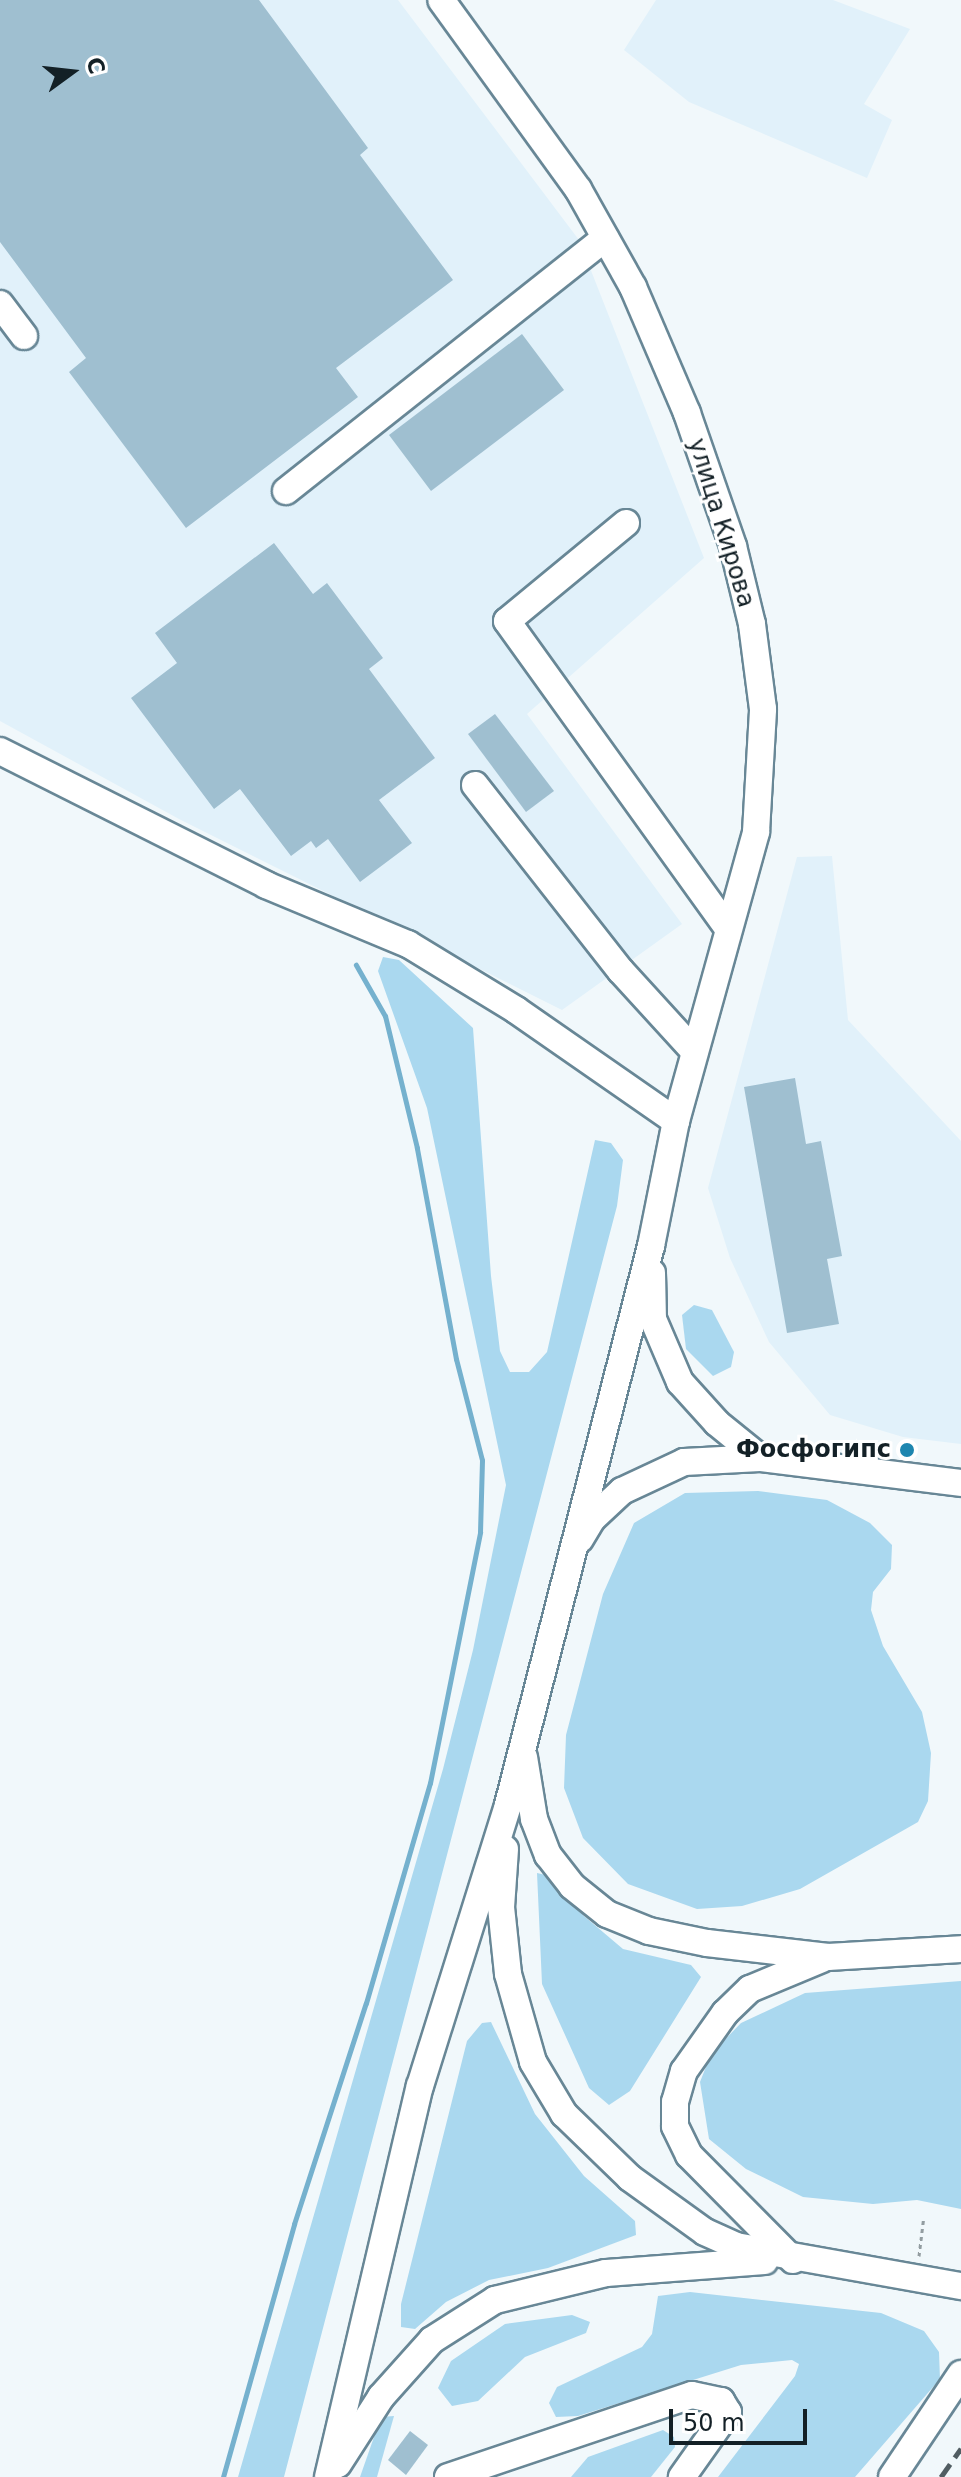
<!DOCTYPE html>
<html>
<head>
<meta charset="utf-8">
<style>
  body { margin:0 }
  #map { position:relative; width:961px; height:2477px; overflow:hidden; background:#f1f8fb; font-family:"DejaVu Sans",sans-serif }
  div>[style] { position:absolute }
  .built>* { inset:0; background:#e1f1fa }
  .green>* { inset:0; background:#aad8ef }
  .stream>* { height:5px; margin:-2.5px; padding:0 2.5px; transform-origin:2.5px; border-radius:2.5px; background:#75b1ce }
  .building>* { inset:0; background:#9fbfd0 }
  .path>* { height:3px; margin-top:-1.5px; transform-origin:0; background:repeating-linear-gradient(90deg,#939da1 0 4px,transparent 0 8px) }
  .roads { filter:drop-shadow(2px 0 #688796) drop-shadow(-2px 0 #688796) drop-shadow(0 2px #688796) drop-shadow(0 -2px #688796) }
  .minor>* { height:26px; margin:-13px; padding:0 13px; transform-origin:13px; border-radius:13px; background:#fff }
  .rail>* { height:5px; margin-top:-2.5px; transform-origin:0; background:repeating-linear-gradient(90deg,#515d62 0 16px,transparent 0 24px) }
  .dots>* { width:22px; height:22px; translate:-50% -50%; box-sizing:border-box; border:4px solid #fff; border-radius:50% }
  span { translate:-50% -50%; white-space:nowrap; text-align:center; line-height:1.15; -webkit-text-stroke:6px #fff; paint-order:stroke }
  .street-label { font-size:24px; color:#132026 }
  .poi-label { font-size:24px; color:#132026; font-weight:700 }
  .right { translate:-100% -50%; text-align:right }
  .north { position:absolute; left:32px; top:32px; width:80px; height:80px; -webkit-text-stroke:6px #fff; paint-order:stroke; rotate:75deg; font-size:22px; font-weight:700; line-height:32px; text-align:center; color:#132026 }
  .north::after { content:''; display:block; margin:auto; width:28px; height:36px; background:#132026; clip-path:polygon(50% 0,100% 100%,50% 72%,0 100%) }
  .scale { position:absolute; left:669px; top:2409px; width:138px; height:36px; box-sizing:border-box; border:4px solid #132026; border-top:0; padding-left:10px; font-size:24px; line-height:28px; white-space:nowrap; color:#132026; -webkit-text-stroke:6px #fff; paint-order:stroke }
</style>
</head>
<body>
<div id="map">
  <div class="built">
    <div style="clip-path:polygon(0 0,398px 0,579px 240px,704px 558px,527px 714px,682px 924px,562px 1010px,179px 819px,0 721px)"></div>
    <div style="clip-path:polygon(656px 0,833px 0,910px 29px,864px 104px,892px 120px,867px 178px,689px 102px,624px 50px)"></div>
    <div style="clip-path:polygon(832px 856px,848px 1020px,961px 1141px,961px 1444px,903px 1437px,830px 1415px,769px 1342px,730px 1258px,708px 1188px,797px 857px)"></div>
  </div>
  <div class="green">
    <div style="clip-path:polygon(383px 957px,399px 960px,473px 1028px,491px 1276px,500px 1351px,510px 1372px,529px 1372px,547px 1352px,595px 1140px,611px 1143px,623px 1160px,617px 1206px,284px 2477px,238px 2477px,443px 1769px,473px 1650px,506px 1485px,427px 1108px,378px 971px)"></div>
    <div style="clip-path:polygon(694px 1305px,712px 1310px,734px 1352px,731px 1367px,713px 1376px,686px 1349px,682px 1315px)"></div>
    <div style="clip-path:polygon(758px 1491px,827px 1500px,870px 1523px,892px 1545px,891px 1569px,873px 1592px,871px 1610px,883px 1646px,922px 1712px,931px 1753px,928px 1801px,918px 1822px,800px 1889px,742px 1906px,697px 1909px,628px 1884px,583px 1838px,564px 1788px,566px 1735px,603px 1594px,634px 1523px,685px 1493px)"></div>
    <div style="clip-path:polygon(537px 1873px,550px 1876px,584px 1916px,623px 1949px,691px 1965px,701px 1977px,630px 2091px,609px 2105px,589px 2088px,542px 1984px)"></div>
    <div style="clip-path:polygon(961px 1981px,961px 2209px,917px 2200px,873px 2204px,803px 2197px,746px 2169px,709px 2139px,700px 2082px,711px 2054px,741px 2023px,805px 1993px)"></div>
    <div style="clip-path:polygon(491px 2022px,535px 2114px,584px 2176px,635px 2221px,636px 2235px,548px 2268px,489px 2280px,446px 2302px,415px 2329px,401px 2327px,401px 2304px,467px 2041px,482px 2023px)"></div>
    <div style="clip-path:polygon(690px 2292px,881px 2313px,924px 2331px,939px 2352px,940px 2379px,855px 2477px,718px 2477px,795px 2376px,799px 2364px,792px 2360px,741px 2365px,578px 2416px,556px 2417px,549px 2403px,557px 2387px,642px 2347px,652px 2334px,658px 2296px)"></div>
    <div style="clip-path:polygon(572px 2315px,590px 2322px,586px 2333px,525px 2357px,478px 2401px,452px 2406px,438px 2388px,451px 2361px,505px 2324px)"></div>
    <div style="clip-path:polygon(394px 2416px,377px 2477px,360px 2477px,381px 2417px)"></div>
    <div style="clip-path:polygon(663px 2430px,674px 2437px,675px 2447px,651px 2477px,571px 2477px,588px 2457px)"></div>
  </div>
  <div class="stream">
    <div style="left:223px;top:2477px;width:263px;rotate:-74.3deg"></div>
    <div style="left:294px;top:2224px;width:232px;rotate:-72deg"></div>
    <div style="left:366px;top:2003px;width:229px;rotate:-73.8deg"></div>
    <div style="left:430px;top:1783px;width:256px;rotate:-78.7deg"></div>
    <div style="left:480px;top:1532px;width:72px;rotate:-88.4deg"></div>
    <div style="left:482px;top:1460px;width:104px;rotate:-104.4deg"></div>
    <div style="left:456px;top:1359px;width:215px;rotate:-100.5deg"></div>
    <div style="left:417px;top:1148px;width:136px;rotate:-103.6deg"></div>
    <div style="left:385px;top:1016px;width:59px;rotate:-119.6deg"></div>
  </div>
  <div class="building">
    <div style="clip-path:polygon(0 0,259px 0,368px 148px,360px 155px,453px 280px,336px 368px,358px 397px,186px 528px,69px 372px,86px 358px,0 242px)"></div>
    <div style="clip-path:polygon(522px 334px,564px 390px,431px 491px,389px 435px)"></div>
    <div style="clip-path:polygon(274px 543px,313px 594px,327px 583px,383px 658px,369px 669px,435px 758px,379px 800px,412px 843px,360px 882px,328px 839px,316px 848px,311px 841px,291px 856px,240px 789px,214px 809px,131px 698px,177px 663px,155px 633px)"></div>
    <div style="clip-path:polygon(495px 714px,554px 791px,526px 812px,468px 734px)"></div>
    <div style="clip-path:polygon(795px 1078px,806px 1144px,821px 1141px,842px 1256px,827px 1259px,839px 1324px,787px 1333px,744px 1087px)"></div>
    <div style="clip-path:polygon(410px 2431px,428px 2445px,406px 2475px,388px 2460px)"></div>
  </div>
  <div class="path">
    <div style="left:919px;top:2256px;width:39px;rotate:-83deg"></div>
  </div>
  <div class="roads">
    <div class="minor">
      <div style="left:0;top:304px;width:40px;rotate:53deg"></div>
      <div style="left:286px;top:491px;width:407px;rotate:-38.4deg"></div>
      <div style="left:626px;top:523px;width:154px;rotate:140.5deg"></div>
      <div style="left:507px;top:621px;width:379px;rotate:54.3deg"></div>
      <div style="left:0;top:751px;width:298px;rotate:26.7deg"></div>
      <div style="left:266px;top:885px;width:154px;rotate:22.6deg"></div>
      <div style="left:408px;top:944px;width:127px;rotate:31.4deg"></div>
      <div style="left:516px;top:1010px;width:195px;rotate:34.8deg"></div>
      <div style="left:475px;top:785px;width:236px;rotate:51.9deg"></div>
      <div style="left:621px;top:971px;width:108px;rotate:47.6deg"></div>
      <div style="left:652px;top:1273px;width:46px;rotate:88.8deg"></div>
      <div style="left:653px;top:1319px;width:69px;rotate:66.8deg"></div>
      <div style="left:680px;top:1382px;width:55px;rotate:47.9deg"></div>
      <div style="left:717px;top:1423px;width:55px;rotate:39.1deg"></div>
      <div style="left:580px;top:1539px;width:23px;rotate:-59deg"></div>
      <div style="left:592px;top:1519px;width:41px;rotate:-43deg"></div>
      <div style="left:622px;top:1491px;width:68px;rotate:-25.1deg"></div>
      <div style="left:684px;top:1462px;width:76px;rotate:-3deg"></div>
      <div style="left:760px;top:1458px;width:203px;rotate:7.1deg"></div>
      <div style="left:524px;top:1757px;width:63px;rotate:80.8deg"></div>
      <div style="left:534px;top:1819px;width:39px;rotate:69deg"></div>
      <div style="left:548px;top:1855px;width:39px;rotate:52deg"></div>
      <div style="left:572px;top:1886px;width:45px;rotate:38.7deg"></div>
      <div style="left:607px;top:1914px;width:45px;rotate:22deg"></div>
      <div style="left:649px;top:1931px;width:59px;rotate:11.7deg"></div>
      <div style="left:707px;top:1943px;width:122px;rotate:6.6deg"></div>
      <div style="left:828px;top:1957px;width:133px;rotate:-3.4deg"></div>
      <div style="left:505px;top:1849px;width:58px;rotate:93.9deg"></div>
      <div style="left:501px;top:1907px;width:67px;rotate:84deg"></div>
      <div style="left:508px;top:1974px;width:91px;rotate:74.1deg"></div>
      <div style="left:533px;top:2062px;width:61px;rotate:59.2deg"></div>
      <div style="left:564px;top:2114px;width:92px;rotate:44.1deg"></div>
      <div style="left:630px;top:2178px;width:92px;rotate:35.8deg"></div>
      <div style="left:705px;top:2232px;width:34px;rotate:24deg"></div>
      <div style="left:736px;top:2246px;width:229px;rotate:10.1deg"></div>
      <div style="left:793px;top:2260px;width:148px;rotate:-134.7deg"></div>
      <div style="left:689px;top:2155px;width:32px;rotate:-116deg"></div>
      <div style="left:675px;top:2126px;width:24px;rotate:-90deg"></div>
      <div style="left:675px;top:2102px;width:32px;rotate:-74deg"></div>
      <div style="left:684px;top:2071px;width:71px;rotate:-54.7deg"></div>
      <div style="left:725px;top:2013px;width:35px;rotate:-44deg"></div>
      <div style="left:750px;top:1989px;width:78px;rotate:-22.6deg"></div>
      <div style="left:338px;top:2464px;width:80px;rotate:-57.3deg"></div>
      <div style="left:381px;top:2397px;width:76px;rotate:-48.2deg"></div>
      <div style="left:432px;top:2340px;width:75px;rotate:-32.4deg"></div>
      <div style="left:495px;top:2300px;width:114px;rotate:-13.7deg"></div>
      <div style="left:606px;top:2273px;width:159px;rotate:-4.3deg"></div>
      <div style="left:328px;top:2477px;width:402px;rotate:-76.8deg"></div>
      <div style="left:420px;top:2086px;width:294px;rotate:-72.6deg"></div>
      <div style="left:508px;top:1805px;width:577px;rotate:-75.65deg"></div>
      <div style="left:651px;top:1246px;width:127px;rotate:-78.7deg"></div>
      <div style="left:676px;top:1121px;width:300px;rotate:-74.5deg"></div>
      <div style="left:756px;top:832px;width:123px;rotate:-86.7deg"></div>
      <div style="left:763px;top:709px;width:86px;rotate:-97.4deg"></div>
      <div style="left:752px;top:624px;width:80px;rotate:-103.7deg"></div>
      <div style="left:733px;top:546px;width:141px;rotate:-109.1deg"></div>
      <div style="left:687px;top:413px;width:137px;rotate:-113.2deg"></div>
      <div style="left:633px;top:287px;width:112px;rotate:-119.3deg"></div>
      <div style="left:578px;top:189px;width:233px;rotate:-125.9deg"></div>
      <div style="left:448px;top:2477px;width:257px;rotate:-18.6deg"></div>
      <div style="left:692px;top:2395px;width:30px;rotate:12deg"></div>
      <div style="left:721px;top:2401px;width:13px;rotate:58deg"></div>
      <div style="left:728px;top:2412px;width:80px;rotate:125.3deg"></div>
      <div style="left:892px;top:2477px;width:124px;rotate:-56.2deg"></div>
    </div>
  </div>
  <div class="rail">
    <div style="left:941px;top:2477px;width:35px;rotate:-55deg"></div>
  </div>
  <div class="dots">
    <div style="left:907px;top:1450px;background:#1e86af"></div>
  </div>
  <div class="street-label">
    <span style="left:721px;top:523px;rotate:73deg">улица Кирова</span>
  </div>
  <div class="poi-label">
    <span class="right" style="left:891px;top:1450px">Фосфогипс</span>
  </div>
  <div class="north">С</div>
  <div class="scale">50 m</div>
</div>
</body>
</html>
